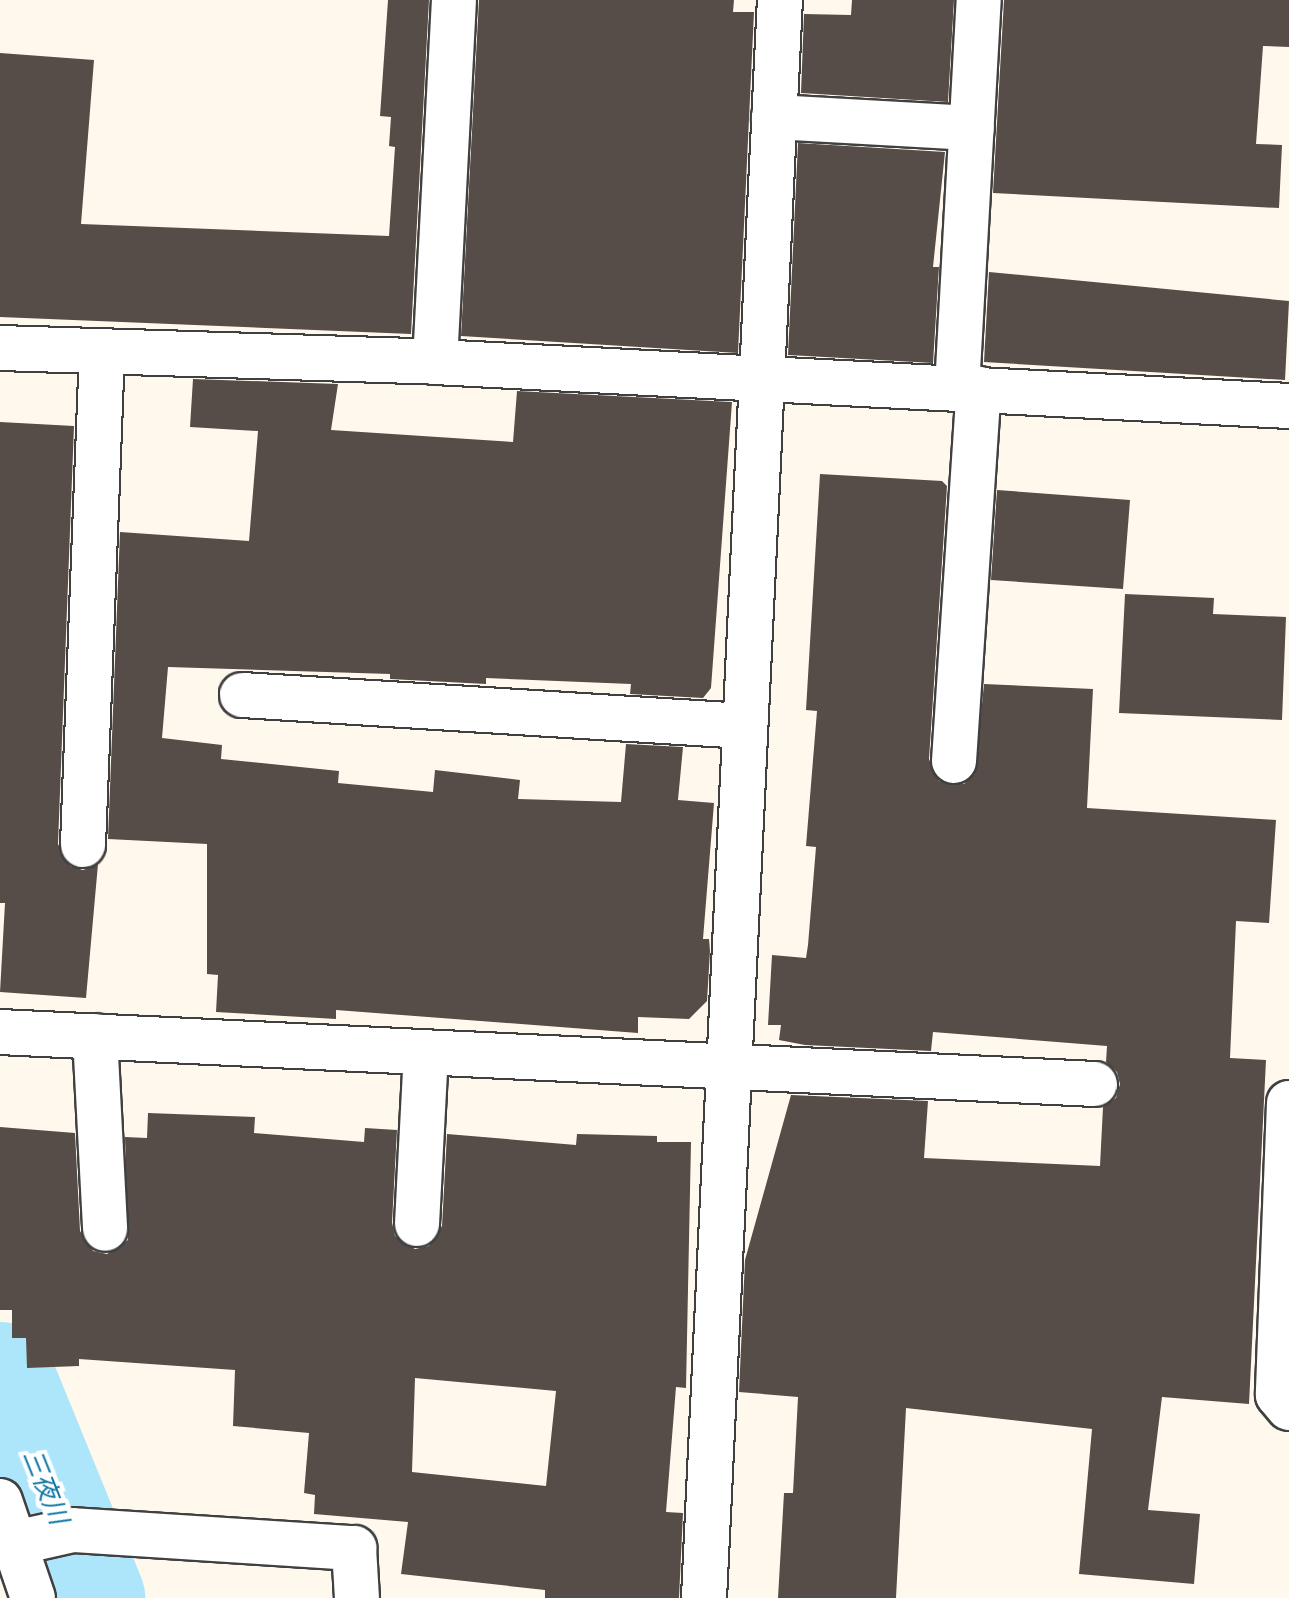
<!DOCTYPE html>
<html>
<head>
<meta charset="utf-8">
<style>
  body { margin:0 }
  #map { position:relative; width:1289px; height:1598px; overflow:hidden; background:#fff9ed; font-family:"Roboto Serif","Noto Sans JP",serif }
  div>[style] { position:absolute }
  .river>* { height:110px; margin:-55px; padding:0 55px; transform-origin:55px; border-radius:55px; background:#ade6fa }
  .building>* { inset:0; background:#564c48 }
  .roads { filter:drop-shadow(2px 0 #404040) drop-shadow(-2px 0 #404040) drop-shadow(0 2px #404040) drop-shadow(0 -2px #404040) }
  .minor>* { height:44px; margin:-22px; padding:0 22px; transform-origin:22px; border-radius:22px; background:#fff }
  span { translate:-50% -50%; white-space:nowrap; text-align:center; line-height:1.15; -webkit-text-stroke:8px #fff; paint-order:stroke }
  .water-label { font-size:26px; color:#0e76a7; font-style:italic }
</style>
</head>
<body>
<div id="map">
  <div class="river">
    <div style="left:0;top:1377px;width:239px;rotate:67.8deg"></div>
  </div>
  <div class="building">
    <div style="clip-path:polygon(388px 0,429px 0,411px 334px,0 317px,0 53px,94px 60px,81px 224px,389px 236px,395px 147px,389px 146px,391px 117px,380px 116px)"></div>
    <div style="clip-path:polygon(479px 0,734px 0,733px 12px,754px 12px,738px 353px,461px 336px)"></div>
    <div style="clip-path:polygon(852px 0,954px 0,948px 102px,801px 93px,804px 14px,851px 15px)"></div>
    <div style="clip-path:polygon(1004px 0,1289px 0,1289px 47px,1263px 46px,1256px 144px,1282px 145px,1279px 208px,993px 193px)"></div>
    <div style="clip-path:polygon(798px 143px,945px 152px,933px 267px,939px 267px,933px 363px,788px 355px)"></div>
    <div style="clip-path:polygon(989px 272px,1289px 301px,1285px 380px,984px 362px)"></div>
    <div style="clip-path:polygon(193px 379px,338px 384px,331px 430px,513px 442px,517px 391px,732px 402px,711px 688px,703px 698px,630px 694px,631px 684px,486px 678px,486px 684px,390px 679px,390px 674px,168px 667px,162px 738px,222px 745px,221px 759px,339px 771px,338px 783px,433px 792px,435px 770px,520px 780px,518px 799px,621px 802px,626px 744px,683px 747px,678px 800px,714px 803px,703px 939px,709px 939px,710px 951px,707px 1001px,689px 1019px,638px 1017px,638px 1033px,336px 1010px,336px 1019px,216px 1012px,218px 975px,207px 974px,207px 844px,108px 839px,120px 532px,249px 541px,258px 431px,190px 427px)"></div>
    <div style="clip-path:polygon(0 422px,74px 426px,58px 844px,70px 866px,83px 870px,98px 864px,86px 998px,0 992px,5px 903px,0 903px)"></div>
    <div style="clip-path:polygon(820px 474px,942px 481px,947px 486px,929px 759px,939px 781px,964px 784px,975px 774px,984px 684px,1093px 689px,1087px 808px,1276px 820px,1269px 923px,1236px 921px,1230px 1058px,1266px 1060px,1249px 1404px,1162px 1397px,1148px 1510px,1200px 1514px,1194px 1584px,1079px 1574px,1092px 1429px,906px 1408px,896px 1598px,778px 1598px,784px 1493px,793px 1493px,798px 1397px,739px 1392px,745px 1260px,791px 1095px,928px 1101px,924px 1158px,1100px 1166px,1103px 1107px,1116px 1098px,1120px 1084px,1117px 1072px,1106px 1062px,1107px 1046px,933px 1032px,931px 1051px,805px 1045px,779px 1040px,781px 1025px,768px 1025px,772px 955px,806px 958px,808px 945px,816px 847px,806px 846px,817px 711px,806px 710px)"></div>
    <div style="clip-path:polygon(997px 490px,1130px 500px,1123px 589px,991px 580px)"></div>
    <div style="clip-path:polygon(1125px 594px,1214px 598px,1213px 614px,1286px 617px,1282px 720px,1119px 713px)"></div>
    <div style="clip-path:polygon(evenodd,148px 1113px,255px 1117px,254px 1133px,364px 1142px,365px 1128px,397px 1130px,392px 1223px,395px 1236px,415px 1249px,429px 1246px,442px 1226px,447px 1134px,576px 1145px,577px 1134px,657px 1136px,657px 1142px,691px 1142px,686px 1388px,676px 1387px,666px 1512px,683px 1513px,679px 1598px,545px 1598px,545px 1590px,401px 1574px,408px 1522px,314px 1514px,315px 1495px,304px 1493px,309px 1433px,233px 1426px,235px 1370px,79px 1359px,79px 1366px,27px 1368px,26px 1338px,12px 1338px,12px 1310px,0 1310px,0 1127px,75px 1133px,80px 1231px,93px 1251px,107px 1254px,128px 1240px,125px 1137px,147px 1138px,148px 1113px,415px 1378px,556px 1391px,546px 1486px,412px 1472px,415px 1378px)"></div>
  </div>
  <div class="roads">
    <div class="minor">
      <div style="left:774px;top:117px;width:198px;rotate:3.2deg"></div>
      <div style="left:0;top:348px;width:435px;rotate:1.8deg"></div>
      <div style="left:435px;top:362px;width:855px;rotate:2.95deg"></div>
      <div style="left:435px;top:362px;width:362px;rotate:-87deg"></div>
      <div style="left:957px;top:388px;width:389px;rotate:-86.8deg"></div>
      <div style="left:242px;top:695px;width:503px;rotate:3.53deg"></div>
      <div style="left:954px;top:761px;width:373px;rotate:-86.2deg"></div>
      <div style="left:83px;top:845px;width:491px;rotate:-87.8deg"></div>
      <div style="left:0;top:1032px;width:1096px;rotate:2.72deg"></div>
      <div style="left:95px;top:1036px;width:193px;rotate:87deg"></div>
      <div style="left:1289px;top:1103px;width:292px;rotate:92.2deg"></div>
      <div style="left:1278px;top:1395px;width:17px;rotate:50deg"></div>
      <div style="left:417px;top:1224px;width:172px;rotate:-87deg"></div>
      <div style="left:0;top:1501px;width:102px;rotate:71.2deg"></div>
      <div style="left:15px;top:1543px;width:59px;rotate:-12.6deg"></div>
      <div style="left:73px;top:1530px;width:282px;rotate:3.7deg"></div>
      <div style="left:354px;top:1548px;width:50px;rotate:86.6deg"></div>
      <div style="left:704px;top:1598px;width:1600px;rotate:-87.28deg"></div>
    </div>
  </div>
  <div class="water-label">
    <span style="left:45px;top:1487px;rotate:68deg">三夜川</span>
  </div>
</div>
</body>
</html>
